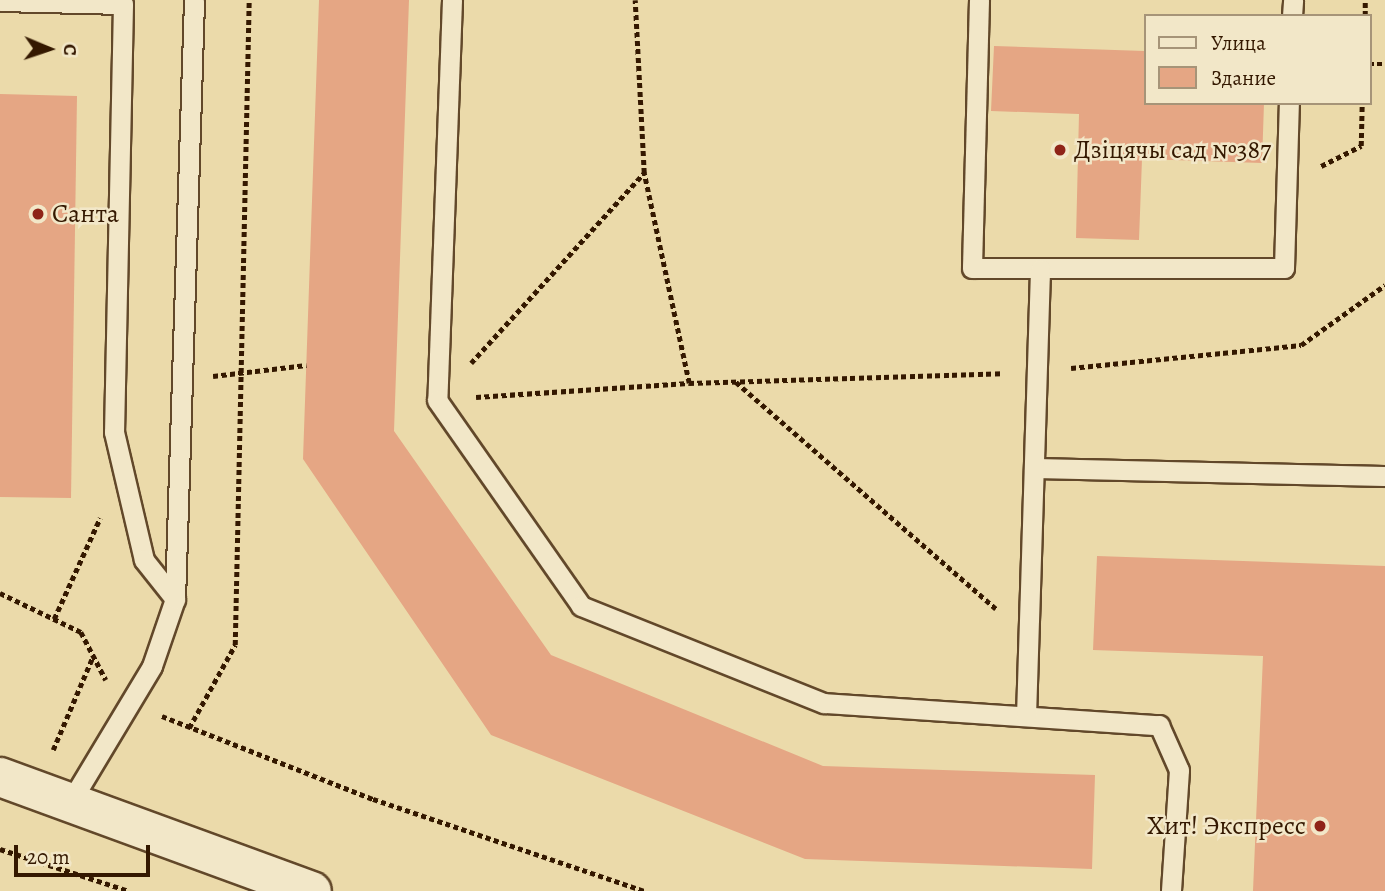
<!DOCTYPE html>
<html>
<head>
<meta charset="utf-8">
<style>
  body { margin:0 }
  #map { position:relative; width:1385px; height:891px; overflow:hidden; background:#ebdaaa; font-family:Alegreya,serif }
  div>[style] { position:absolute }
  .building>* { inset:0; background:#e5a684 }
  .path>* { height:4.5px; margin-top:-2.25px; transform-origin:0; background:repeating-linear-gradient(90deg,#341800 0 5px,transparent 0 8.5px) }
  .roads { filter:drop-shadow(2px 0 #62482a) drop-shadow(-2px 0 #62482a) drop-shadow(0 2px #62482a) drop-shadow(0 -2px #62482a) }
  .lane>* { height:19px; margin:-9.5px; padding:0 9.5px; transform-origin:9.5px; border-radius:9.5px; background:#f2e7c8 }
  .secondary>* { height:38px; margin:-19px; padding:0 19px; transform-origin:19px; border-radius:19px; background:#f2e7c8 }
  .dots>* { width:19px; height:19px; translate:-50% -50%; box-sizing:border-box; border:4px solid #f2e7c8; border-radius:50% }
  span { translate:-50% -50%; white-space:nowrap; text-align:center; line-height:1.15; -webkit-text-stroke:5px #f2e7c8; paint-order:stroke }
  .poi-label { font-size:26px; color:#341800 }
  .left { translate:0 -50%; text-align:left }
  .right { translate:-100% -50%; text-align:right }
  .legend { position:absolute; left:1144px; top:14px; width:228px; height:91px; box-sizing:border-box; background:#f2e7c8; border:2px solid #a69478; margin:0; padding:9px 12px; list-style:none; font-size:21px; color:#341800 }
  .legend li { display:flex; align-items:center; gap:14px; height:35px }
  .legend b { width:35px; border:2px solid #a69478 }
  .north { position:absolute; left:14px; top:14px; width:70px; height:70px; -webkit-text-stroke:5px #f2e7c8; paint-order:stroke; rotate:92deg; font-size:19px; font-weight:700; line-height:28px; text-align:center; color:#341800 }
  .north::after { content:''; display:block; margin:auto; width:24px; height:32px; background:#341800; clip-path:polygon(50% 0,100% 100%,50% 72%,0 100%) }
  .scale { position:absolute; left:14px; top:845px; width:136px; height:32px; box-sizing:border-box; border:4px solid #341800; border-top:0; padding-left:9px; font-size:21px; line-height:24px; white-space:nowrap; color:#341800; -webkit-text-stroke:5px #f2e7c8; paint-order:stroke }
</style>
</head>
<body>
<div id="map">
  <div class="building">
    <div style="clip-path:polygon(319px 0,409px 0,394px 431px,551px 655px,823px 766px,1095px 775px,1092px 869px,805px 859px,491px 735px,303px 459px)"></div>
    <div style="clip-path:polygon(994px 46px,1145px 51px,1145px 103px,1264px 103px,1262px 163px,1142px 159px,1139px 240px,1076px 238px,1079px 114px,991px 111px)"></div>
    <div style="clip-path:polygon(0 94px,77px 96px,71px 498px,0 497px)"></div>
    <div style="clip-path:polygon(1097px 556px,1385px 566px,1385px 891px,1253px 891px,1263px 656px,1093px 650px)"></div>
  </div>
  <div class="path">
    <div style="left:1365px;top:16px;width:16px;rotate:-90deg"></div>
    <div style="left:1369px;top:64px;width:16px"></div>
    <div style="left:1321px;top:166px;width:45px;rotate:-26.6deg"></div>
    <div style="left:1361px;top:146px;width:43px;rotate:-88.7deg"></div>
    <div style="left:471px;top:363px;width:257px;rotate:-47.7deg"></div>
    <div style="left:1071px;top:368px;width:231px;rotate:-5.7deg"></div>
    <div style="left:1301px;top:345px;width:103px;rotate:-35.5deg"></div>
    <div style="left:213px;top:376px;width:94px;rotate:-6.7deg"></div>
    <div style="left:736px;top:382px;width:345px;rotate:41.1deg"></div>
    <div style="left:689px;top:383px;width:314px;rotate:-1.8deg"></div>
    <div style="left:476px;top:397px;width:213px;rotate:-3.8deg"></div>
    <div style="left:689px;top:383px;width:215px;rotate:-102.1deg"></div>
    <div style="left:644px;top:173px;width:173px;rotate:-93deg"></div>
    <div style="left:0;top:593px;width:90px;rotate:25.7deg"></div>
    <div style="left:81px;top:632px;width:54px;rotate:62.5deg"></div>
    <div style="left:54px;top:619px;width:111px;rotate:-65.5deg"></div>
    <div style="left:162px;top:716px;width:227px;rotate:21.5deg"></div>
    <div style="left:373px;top:799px;width:287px;rotate:18.7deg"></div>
    <div style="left:189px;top:728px;width:95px;rotate:-61deg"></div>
    <div style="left:235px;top:645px;width:645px;rotate:-88.76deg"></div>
    <div style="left:53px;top:750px;width:102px;rotate:-66.9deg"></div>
    <div style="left:0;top:849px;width:136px;rotate:18deg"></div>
  </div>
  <div class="roads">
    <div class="lane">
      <div style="left:452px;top:0;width:400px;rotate:92.1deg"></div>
      <div style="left:437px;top:400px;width:251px;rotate:55deg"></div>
      <div style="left:581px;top:606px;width:262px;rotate:21.8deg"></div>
      <div style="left:824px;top:703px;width:336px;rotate:3.8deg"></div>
      <div style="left:1159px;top:725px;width:49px;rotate:66deg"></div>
      <div style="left:1179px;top:770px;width:121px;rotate:93.8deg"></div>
      <div style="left:979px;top:0;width:268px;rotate:91.5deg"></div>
      <div style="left:972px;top:268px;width:312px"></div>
      <div style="left:1284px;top:268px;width:165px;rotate:-88.3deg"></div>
      <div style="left:0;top:1px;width:123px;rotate:1.4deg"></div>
      <div style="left:123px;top:4px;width:428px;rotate:91.2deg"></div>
      <div style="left:114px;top:432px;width:131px;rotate:76.8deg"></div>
      <div style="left:144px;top:560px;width:50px;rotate:51.5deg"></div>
      <div style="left:1292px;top:16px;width:16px;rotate:-86deg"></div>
      <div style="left:1034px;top:468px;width:351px;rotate:1.3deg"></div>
      <div style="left:1026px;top:716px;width:447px;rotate:-88.2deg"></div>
      <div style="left:68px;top:806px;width:163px;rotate:-59deg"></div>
      <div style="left:152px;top:666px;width:71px;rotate:-71.1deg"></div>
      <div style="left:175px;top:599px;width:599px;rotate:-88.18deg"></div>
    </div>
    <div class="secondary">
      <div style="left:0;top:777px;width:332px;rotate:20.1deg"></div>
    </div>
  </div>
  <div class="dots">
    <div style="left:1060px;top:150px;background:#8f2418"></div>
    <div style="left:38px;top:214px;background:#8f2418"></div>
    <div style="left:1320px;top:826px;background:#8f2418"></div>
  </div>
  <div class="poi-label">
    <span class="left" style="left:1074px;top:150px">Дзіцячы сад №387</span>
    <span class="left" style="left:52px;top:214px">Санта</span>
    <span class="right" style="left:1306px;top:826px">Хит! Экспресс</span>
  </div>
  <ul class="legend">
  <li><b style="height:9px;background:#f2e7c8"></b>Улица</li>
  <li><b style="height:19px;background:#e5a684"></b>Здание</li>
  </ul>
  <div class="north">С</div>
  <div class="scale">20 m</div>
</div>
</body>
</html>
